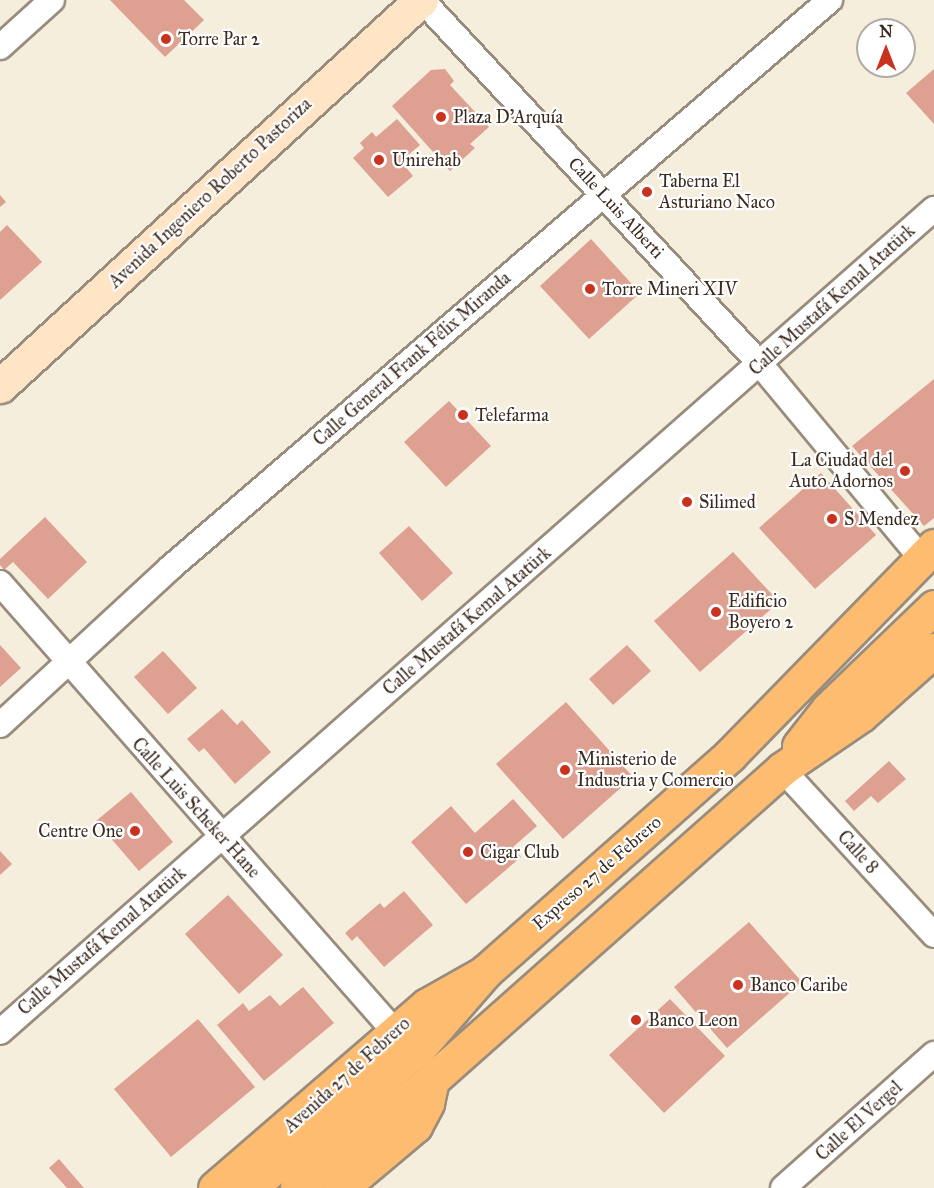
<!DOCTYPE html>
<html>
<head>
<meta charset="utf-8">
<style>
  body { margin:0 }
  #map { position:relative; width:934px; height:1188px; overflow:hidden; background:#f5eedc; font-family:"IM FELL Great Primer",serif }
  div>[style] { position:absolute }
  .building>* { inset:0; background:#dda091 }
  .roads { filter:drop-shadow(2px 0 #988c7d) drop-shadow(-2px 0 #988c7d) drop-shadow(0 2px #988c7d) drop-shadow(0 -2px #988c7d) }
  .street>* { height:24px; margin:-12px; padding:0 12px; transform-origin:12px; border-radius:12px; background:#fff }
  .secondary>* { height:33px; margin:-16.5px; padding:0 16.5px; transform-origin:16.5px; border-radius:16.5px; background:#ffe4c6 }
  .primary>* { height:33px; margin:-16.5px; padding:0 16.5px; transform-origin:16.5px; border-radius:16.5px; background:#febc70 }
  .highway>* { height:33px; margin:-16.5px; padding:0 16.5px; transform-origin:16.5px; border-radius:16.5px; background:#febc70 }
  .dots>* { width:16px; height:16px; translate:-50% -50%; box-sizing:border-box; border:3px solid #fff; border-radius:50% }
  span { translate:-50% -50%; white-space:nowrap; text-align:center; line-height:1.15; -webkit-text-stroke:4.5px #fff; paint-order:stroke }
  .poi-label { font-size:18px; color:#3b2a1e }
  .left { translate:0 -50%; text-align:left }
  .right { translate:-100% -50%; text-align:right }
  .street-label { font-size:18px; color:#3b2a1e }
  .north { position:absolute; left:856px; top:18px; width:60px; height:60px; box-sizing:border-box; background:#fff; border:2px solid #b1aaa5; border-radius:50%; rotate:0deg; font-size:16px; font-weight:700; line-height:24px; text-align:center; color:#3b2a1e }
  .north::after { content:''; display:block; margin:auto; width:21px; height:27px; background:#c8321e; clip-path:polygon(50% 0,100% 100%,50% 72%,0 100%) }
</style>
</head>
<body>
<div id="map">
  <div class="building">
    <div style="clip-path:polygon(110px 0,184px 0,204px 20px,165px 57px)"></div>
    <div style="clip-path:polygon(445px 69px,454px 81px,450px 85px,489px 127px,470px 144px,475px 148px,450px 171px,392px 106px,431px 70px)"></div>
    <div style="clip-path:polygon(934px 69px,934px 124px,906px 93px)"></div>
    <div style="clip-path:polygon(397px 119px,420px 145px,401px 161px,413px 176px,388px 197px,353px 158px,364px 148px,360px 143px,372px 132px,376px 137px)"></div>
    <div style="clip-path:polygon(0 195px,6px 202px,0 207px)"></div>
    <div style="clip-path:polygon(7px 225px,42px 262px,0 300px,0 232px)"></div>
    <div style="clip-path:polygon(591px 239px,640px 293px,589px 339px,540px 286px)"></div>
    <div style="clip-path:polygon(934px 379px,934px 518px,924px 526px,852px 446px)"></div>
    <div style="clip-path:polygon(449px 401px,491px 446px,446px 487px,404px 442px)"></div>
    <div style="clip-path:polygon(821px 473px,876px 535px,815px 589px,759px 528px)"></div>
    <div style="clip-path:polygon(45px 517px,87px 562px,48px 599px,13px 562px,4px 570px,0 565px,0 559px)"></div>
    <div style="clip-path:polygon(409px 526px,453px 573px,422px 601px,379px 553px)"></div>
    <div style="clip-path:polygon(733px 552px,779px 602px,700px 672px,654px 621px)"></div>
    <div style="clip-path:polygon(0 645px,21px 668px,0 687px)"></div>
    <div style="clip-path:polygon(627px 645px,651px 671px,613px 705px,589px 679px)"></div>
    <div style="clip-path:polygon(163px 651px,197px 688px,168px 714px,134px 677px)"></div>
    <div style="clip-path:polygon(566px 702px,633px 777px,563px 839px,496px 764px)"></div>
    <div style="clip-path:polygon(222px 709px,237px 725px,242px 720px,271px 752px,235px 784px,204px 748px,199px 752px,187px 739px)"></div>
    <div style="clip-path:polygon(889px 761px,906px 779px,878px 803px,871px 796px,854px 811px,845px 801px)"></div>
    <div style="clip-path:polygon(131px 792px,173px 842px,139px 871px,96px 821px)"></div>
    <div style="clip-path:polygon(513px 799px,537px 826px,513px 847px,521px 857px,466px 904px,411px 842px,451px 806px,475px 833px)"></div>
    <div style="clip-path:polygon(0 851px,12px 864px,0 875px)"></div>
    <div style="clip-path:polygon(404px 891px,433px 925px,384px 967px,357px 936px,352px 941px,345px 933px,380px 903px,384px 908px)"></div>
    <div style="clip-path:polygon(228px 895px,283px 955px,239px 994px,185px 934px)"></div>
    <div style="clip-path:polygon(749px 922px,802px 982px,727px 1048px,674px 987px)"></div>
    <div style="clip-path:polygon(303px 987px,334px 1023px,264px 1081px,217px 1025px,243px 1003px,249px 1011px,270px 995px,280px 1006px)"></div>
    <div style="clip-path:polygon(670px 999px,725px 1056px,664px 1113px,609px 1055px)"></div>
    <div style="clip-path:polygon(198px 1019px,255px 1087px,171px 1157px,114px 1089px)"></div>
    <div style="clip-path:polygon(59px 1159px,84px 1188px,67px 1188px,49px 1168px)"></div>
  </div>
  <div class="roads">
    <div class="street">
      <div style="left:422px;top:0;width:497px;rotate:47.1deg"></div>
      <div style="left:760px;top:364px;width:252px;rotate:50.3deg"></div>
      <div style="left:0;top:47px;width:70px;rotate:-42.1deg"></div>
      <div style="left:0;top:583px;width:598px;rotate:48.66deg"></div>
      <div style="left:0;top:725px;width:231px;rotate:-42.7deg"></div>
      <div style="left:170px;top:568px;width:871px;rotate:-40.72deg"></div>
      <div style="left:782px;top:769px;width:225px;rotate:47.5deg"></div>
      <div style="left:0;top:1032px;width:1245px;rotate:-41.39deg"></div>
      <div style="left:783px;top:1188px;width:202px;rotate:-41.6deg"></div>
    </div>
    <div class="secondary">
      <div style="left:0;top:386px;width:571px;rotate:-42.52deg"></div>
    </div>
    <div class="primary">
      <div style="left:215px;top:1188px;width:280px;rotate:-40.8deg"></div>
      <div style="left:427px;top:1005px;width:63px;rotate:-29.4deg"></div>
      <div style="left:341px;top:1188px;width:97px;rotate:-40deg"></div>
      <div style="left:415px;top:1126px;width:26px;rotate:-62deg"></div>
      <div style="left:427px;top:1103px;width:24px;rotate:-78deg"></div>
    </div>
    <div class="highway">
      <div style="left:799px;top:746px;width:47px;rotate:-51.9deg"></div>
      <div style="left:828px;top:709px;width:147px;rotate:-43.9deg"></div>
      <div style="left:249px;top:1188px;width:220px;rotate:-39.5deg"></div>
      <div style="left:419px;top:1048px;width:101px;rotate:-49deg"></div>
      <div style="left:485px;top:972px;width:327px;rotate:-41.5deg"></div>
      <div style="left:730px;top:755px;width:292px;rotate:-45.7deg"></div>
      <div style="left:297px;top:1188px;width:173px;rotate:-38.7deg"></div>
      <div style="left:432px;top:1080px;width:468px;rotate:-41.6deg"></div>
      <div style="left:782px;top:769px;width:96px;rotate:-34.4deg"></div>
      <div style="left:861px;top:715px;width:98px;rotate:-41.7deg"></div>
    </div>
  </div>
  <div class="dots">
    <div style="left:166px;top:39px;background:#c8321e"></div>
    <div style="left:441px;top:117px;background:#c8321e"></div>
    <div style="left:379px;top:160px;background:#c8321e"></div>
    <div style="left:647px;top:192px;background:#c8321e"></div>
    <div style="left:590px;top:289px;background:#c8321e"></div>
    <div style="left:463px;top:415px;background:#c8321e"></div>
    <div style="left:905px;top:471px;background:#c8321e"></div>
    <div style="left:687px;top:502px;background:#c8321e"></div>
    <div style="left:832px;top:519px;background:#c8321e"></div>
    <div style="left:716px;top:612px;background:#c8321e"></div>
    <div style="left:565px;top:770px;background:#c8321e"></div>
    <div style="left:135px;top:831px;background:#c8321e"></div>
    <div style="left:468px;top:852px;background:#c8321e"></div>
    <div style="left:738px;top:985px;background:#c8321e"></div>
    <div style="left:636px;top:1020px;background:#c8321e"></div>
  </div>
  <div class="poi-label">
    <span class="left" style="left:178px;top:39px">Torre Par 2</span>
    <span class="left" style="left:453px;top:117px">Plaza D'Arquía</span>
    <span class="left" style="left:392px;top:160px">Unirehab</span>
    <span class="left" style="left:659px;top:192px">Taberna El<br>Asturiano Naco</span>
    <span class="left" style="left:602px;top:289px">Torre Mineri XIV</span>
    <span class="left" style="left:475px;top:415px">Telefarma</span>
    <span class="right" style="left:893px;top:471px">La Ciudad del<br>Auto Adornos</span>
    <span class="left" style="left:699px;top:502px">Silimed</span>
    <span class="left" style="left:844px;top:519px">S Mendez</span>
    <span class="left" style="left:728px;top:612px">Edificio<br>Boyero 2</span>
    <span class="left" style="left:577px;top:770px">Ministerio de<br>Industria y Comercio</span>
    <span class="right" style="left:123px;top:831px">Centre One</span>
    <span class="left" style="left:480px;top:852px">Cigar Club</span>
    <span class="left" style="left:750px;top:985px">Banco Caribe</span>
    <span class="left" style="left:648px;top:1020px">Banco Leon</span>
  </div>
  <div class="street-label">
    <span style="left:210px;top:193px;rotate:-43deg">Avenida Ingeniero Roberto Pastoriza</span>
    <span style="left:616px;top:208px;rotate:47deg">Calle Luis Alberti</span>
    <span style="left:832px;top:300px;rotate:-42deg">Calle Mustafá Kemal Atatürk</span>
    <span style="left:412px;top:359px;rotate:-41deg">Calle General Frank Félix Miranda</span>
    <span style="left:467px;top:621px;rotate:-41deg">Calle Mustafá Kemal Atatürk</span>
    <span style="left:196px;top:808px;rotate:48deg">Calle Luis Scheker Hane</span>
    <span style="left:858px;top:852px;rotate:47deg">Calle 8</span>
    <span style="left:597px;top:873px;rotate:-41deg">Expreso 27 de Febrero</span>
    <span style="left:102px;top:941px;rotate:-41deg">Calle Mustafá Kemal Atatürk</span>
    <span style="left:347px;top:1075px;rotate:-42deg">Avenida 27 de Febrero</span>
    <span style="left:859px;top:1121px;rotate:-42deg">Calle El Vergel</span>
  </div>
  <div class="north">N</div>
</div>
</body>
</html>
